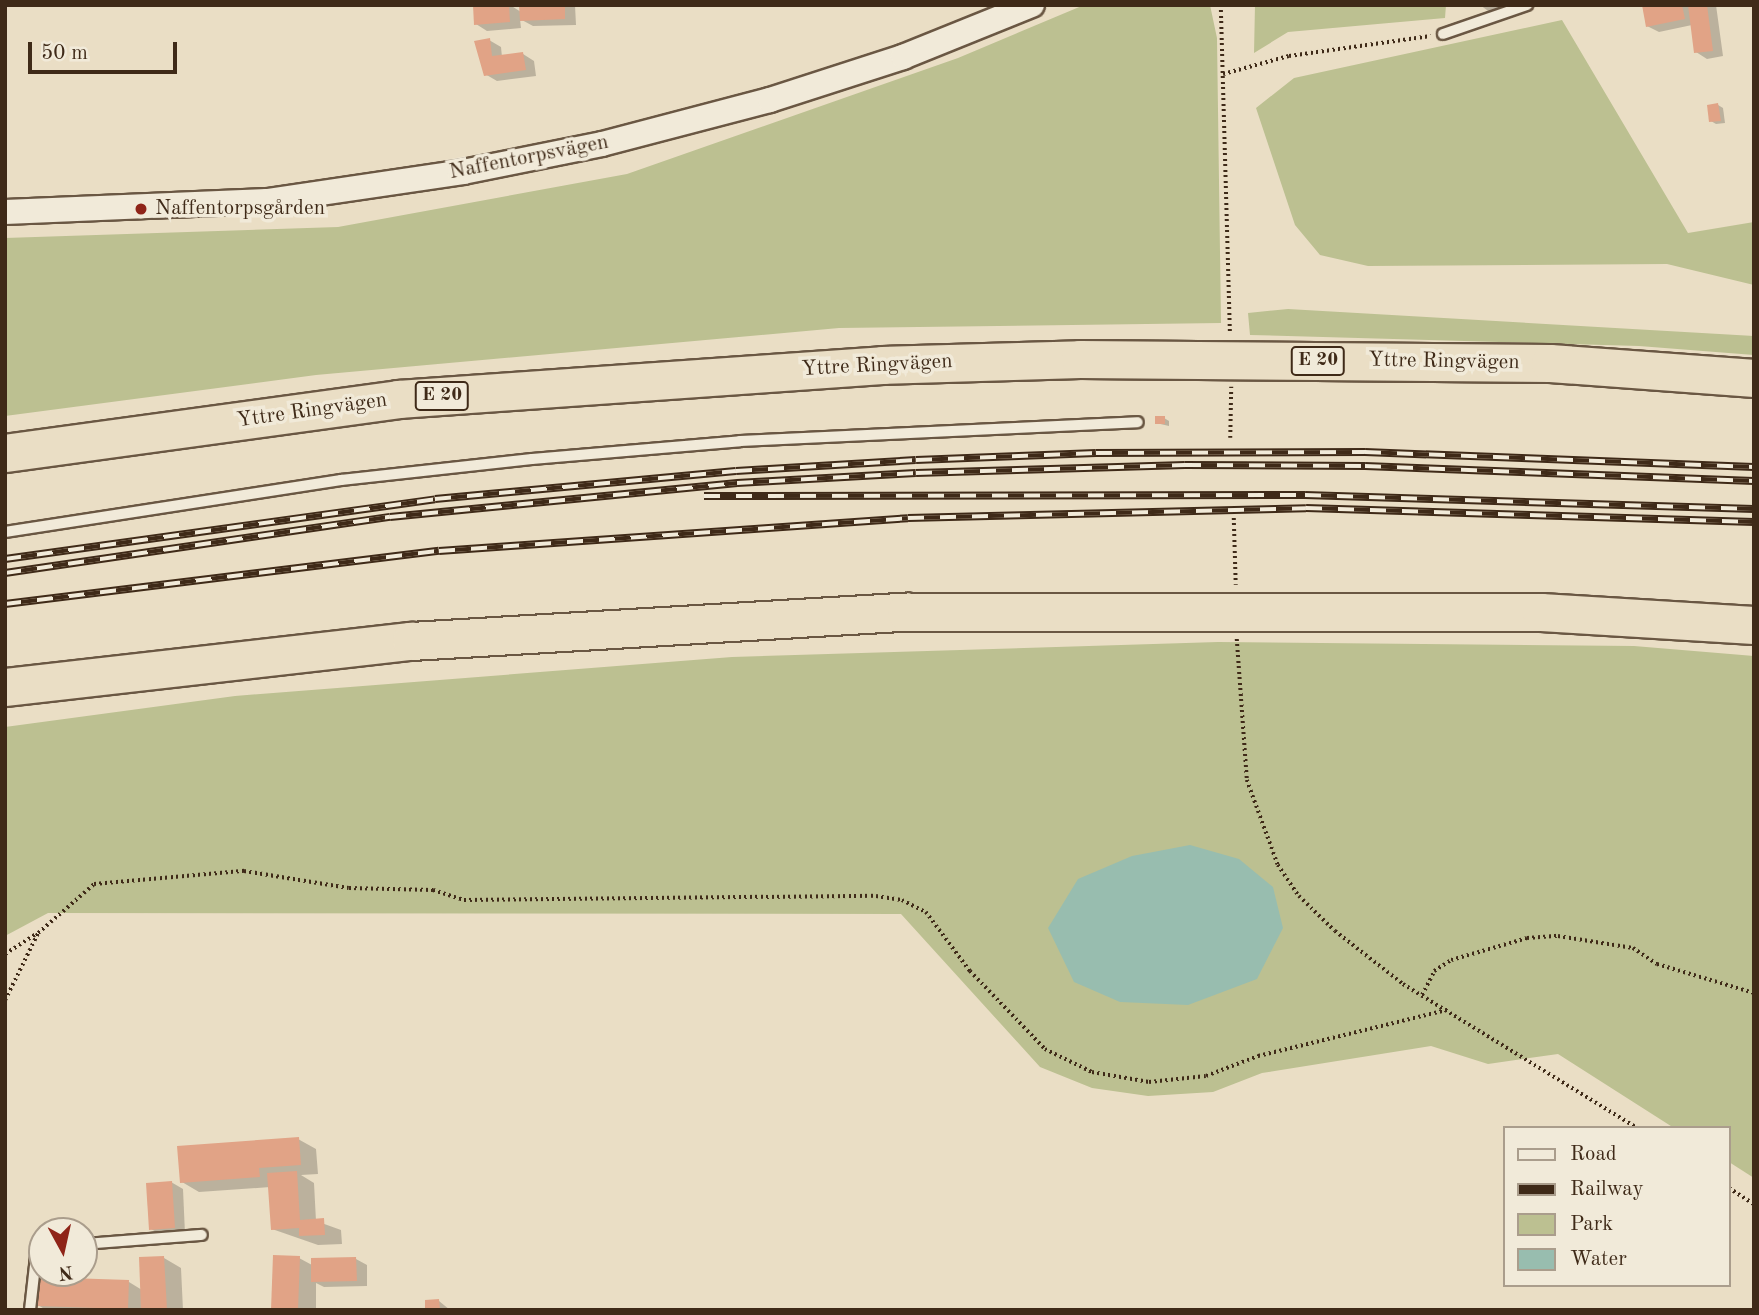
<!DOCTYPE html>
<html>
<head>
<meta charset="utf-8">
<style>
  body { margin:0 }
  #map { position:relative; width:1759px; height:1315px; overflow:hidden; background:#eadec5; font-family:"Old Standard TT",serif }
  div>[style] { position:absolute }
  .green>* { inset:0; background:#bcc091 }
  .water>* { inset:0; background:#98bdaf }
  .shadow>* { inset:0; background:#0003 }
  .building>* { inset:0; background:#e1a386 }
  .path>* { height:3.5px; margin-top:-1.75px; transform-origin:0; background:repeating-linear-gradient(90deg,#3f2a18 0 2px,transparent 0 5.5px) }
  .roads { filter:drop-shadow(2px 0 #6a5743) drop-shadow(-2px 0 #6a5743) drop-shadow(0 2px #6a5743) drop-shadow(0 -2px #6a5743) }
  .service>* { height:10px; margin:-5px; padding:0 5px; transform-origin:5px; border-radius:5px; background:#f1ead9 }
  .tertiary>* { height:24px; margin:-12px; padding:0 12px; transform-origin:12px; border-radius:12px; background:#f1ead9 }
  .motorway>* { height:37px; margin:-18.5px; padding:0 18.5px; transform-origin:18.5px; border-radius:18.5px; background:#eadec5 }
  .rail>* { height:8px; margin-top:-4px; transform-origin:0; background:repeating-linear-gradient(90deg,#f1ead9 0 16px,#3f2a18 0 32px); box-sizing:border-box; border-block:2px solid #3f2a18 }
  .dots>* { width:19px; height:19px; translate:-50% -50%; box-sizing:border-box; border:4px solid #f1ead9; border-radius:50% }
  span { translate:-50% -50%; white-space:nowrap; text-align:center; line-height:1.15; -webkit-text-stroke:7px #f1ead9; paint-order:stroke }
  .shield-label span { padding:2px 5px; background:#f1ead9; border:2px solid; border-radius:5px; -webkit-text-stroke-width:0 }
  .shield-label { font-size:19px; color:#3f2a18; font-weight:700 }
  .street-label { font-size:21px; color:#3f2a18 }
  .poi-label { font-size:21px; color:#3f2a18 }
  .left { translate:0 -50%; text-align:left }
  .frame { position:absolute; inset:0; border:7px solid #3f2a18; pointer-events:none }
  .legend { position:absolute; left:1503px; top:1126px; width:228px; height:161px; box-sizing:border-box; background:#f1ead9; border:2px solid #aa9d8c; margin:0; padding:9px 12px; list-style:none; font-size:21px; color:#3f2a18 }
  .legend li { display:flex; align-items:center; gap:14px; height:35px }
  .legend b { width:35px; border:2px solid #aa9d8c }
  .north { position:absolute; left:28px; top:1217px; width:70px; height:70px; box-sizing:border-box; background:#f1ead9; border:2px solid #aa9d8c; border-radius:50%; rotate:172deg; font-size:19px; font-weight:700; line-height:28px; text-align:center; color:#3f2a18 }
  .north::after { content:''; display:block; margin:auto; width:24px; height:32px; background:#8f2418; clip-path:polygon(50% 0,100% 100%,50% 72%,0 100%) }
  .scale { position:absolute; left:28px; top:42px; width:149px; height:32px; box-sizing:border-box; border:4px solid #3f2a18; border-top:0; padding-left:9px; font-size:21px; line-height:24px; white-space:nowrap; color:#3f2a18; -webkit-text-stroke:5px #f1ead9; paint-order:stroke }
</style>
</head>
<body>
<div id="map">
  <div class="green">
    <div style="clip-path:polygon(1084px 5px,1210px 5px,1217px 38px,1221px 323px,839px 328px,316px 375px,5px 416px,5px 238px,338px 227px,627px 174px,958px 58px)"></div>
    <div style="clip-path:polygon(1255px 5px,1446px 5px,1445px 18px,1288px 32px,1254px 53px)"></div>
    <div style="clip-path:polygon(1562px 20px,1688px 233px,1754px 222px,1754px 285px,1667px 264px,1368px 266px,1320px 255px,1295px 225px,1256px 108px,1294px 78px)"></div>
    <div style="clip-path:polygon(1288px 309px,1754px 336px,1754px 355px,1639px 346px,1250px 335px,1248px 313px)"></div>
    <div style="clip-path:polygon(1218px 642px,1634px 646px,1754px 656px,1754px 1178px,1729px 1162px,1729px 1128px,1674px 1128px,1558px 1054px,1488px 1064px,1431px 1046px,1262px 1073px,1213px 1092px,1148px 1096px,1092px 1088px,1040px 1067px,901px 914px,48px 913px,5px 936px,5px 727px,235px 696px,732px 657px)"></div>
  </div>
  <div class="water">
    <div style="clip-path:polygon(1190px 845px,1239px 859px,1273px 887px,1283px 928px,1257px 979px,1188px 1005px,1120px 1002px,1074px 982px,1048px 928px,1078px 879px,1132px 856px)"></div>
  </div>
  <div class="shadow">
    <div style="clip-path:polygon(491px 5px,510px 5px,521px 12px,521px 5px,575px 5px,576px 25px,533px 26px,520px 19px,521px 28px,487px 31px,476px 24px)"></div>
    <div style="clip-path:polygon(1480px 5px,1521px 5px,1491px 13px)"></div>
    <div style="clip-path:polygon(1643px 5px,1716px 5px,1723px 56px,1707px 59px,1696px 52px,1692px 25px,1659px 32px,1647px 26px)"></div>
    <div style="clip-path:polygon(489px 40px,501px 47px,502px 57px,523px 54px,534px 61px,536px 76px,497px 81px,485px 74px)"></div>
    <div style="clip-path:polygon(1718px 105px,1723px 108px,1725px 123px,1716px 124px,1711px 121px)"></div>
    <div style="clip-path:polygon(1164px 418px,1169px 421px,1169px 426px,1156px 423px)"></div>
    <div style="clip-path:polygon(298px 1139px,316px 1149px,318px 1174px,301px 1175px,314px 1183px,316px 1221px,341px 1230px,342px 1244px,318px 1245px,272px 1229px,270px 1187px,199px 1192px,182px 1182px)"></div>
    <div style="clip-path:polygon(171px 1182px,183px 1189px,185px 1234px,162px 1235px,151px 1229px)"></div>
    <div style="clip-path:polygon(164px 1258px,181px 1268px,183px 1310px,46px 1310px,38px 1305px,129px 1282px,142px 1290px)"></div>
    <div style="clip-path:polygon(299px 1258px,312px 1265px,356px 1259px,367px 1265px,367px 1286px,324px 1287px,316px 1283px,316px 1310px,273px 1310px)"></div>
    <div style="clip-path:polygon(439px 1301px,450px 1310px,427px 1310px)"></div>
  </div>
  <div class="building">
    <div style="clip-path:polygon(473px 5px,509px 5px,510px 22px,474px 25px)"></div>
    <div style="clip-path:polygon(519px 5px,565px 5px,565px 19px,520px 21px)"></div>
    <div style="clip-path:polygon(1642px 5px,1682px 5px,1685px 19px,1646px 27px)"></div>
    <div style="clip-path:polygon(1688px 5px,1707px 5px,1713px 51px,1694px 53px)"></div>
    <div style="clip-path:polygon(490px 38px,492px 56px,523px 52px,526px 70px,484px 76px,474px 41px)"></div>
    <div style="clip-path:polygon(1718px 103px,1721px 121px,1709px 122px,1707px 105px)"></div>
    <div style="clip-path:polygon(1155px 416px,1165px 416px,1165px 424px,1155px 424px)"></div>
    <div style="clip-path:polygon(299px 1137px,301px 1165px,259px 1168px,260px 1177px,180px 1183px,177px 1146px)"></div>
    <div style="clip-path:polygon(297px 1171px,300px 1220px,324px 1218px,325px 1235px,299px 1236px,299px 1228px,271px 1230px,267px 1173px)"></div>
    <div style="clip-path:polygon(172px 1181px,175px 1228px,149px 1230px,146px 1183px)"></div>
    <div style="clip-path:polygon(273px 1255px,300px 1256px,298px 1310px,271px 1310px)"></div>
    <div style="clip-path:polygon(164px 1256px,167px 1310px,141px 1310px,139px 1257px)"></div>
    <div style="clip-path:polygon(356px 1257px,357px 1281px,311px 1282px,311px 1258px)"></div>
    <div style="clip-path:polygon(38px 1277px,129px 1280px,128px 1309px,37px 1306px)"></div>
    <div style="clip-path:polygon(439px 1299px,440px 1310px,425px 1310px,425px 1300px)"></div>
  </div>
  <div class="path">
    <div style="left:1221px;top:5px;width:327px;rotate:88.4deg"></div>
    <div style="left:1223px;top:74px;width:68px;rotate:-15.3deg"></div>
    <div style="left:1289px;top:56px;width:143px;rotate:-8deg"></div>
    <div style="left:5px;top:186px;width:4px;rotate:-14deg"></div>
    <div style="left:1230px;top:438px;width:51px;rotate:-88.9deg"></div>
    <div style="left:1234px;top:518px;width:67px;rotate:88.3deg"></div>
    <div style="left:1237px;top:639px;width:141px;rotate:85.9deg"></div>
    <div style="left:1247px;top:780px;width:90px;rotate:70deg"></div>
    <div style="left:1278px;top:865px;width:37px;rotate:56deg"></div>
    <div style="left:1299px;top:896px;width:50px;rotate:44.2deg"></div>
    <div style="left:1335px;top:931px;width:86px;rotate:37.9deg"></div>
    <div style="left:1403px;top:984px;width:275px;rotate:31.6deg"></div>
    <div style="left:5px;top:954px;width:37px;rotate:-33deg"></div>
    <div style="left:1422px;top:995px;width:27px;rotate:-63deg"></div>
    <div style="left:1434px;top:971px;width:20px;rotate:-33deg"></div>
    <div style="left:1451px;top:960px;width:79px;rotate:-16.1deg"></div>
    <div style="left:1527px;top:938px;width:31px;rotate:-4deg"></div>
    <div style="left:1558px;top:936px;width:76px;rotate:9.1deg"></div>
    <div style="left:1633px;top:948px;width:29px;rotate:34deg"></div>
    <div style="left:1657px;top:964px;width:101px;rotate:16.6deg"></div>
    <div style="left:5px;top:1000px;width:75px;rotate:-63.8deg"></div>
    <div style="left:38px;top:933px;width:74px;rotate:-41.2deg"></div>
    <div style="left:94px;top:884px;width:151px;rotate:-5deg"></div>
    <div style="left:244px;top:871px;width:106px;rotate:9.2deg"></div>
    <div style="left:349px;top:888px;width:84px;rotate:1.4deg"></div>
    <div style="left:433px;top:890px;width:33px;rotate:18deg"></div>
    <div style="left:464px;top:900px;width:412px;rotate:-0.6deg"></div>
    <div style="left:876px;top:896px;width:26px;rotate:9deg"></div>
    <div style="left:902px;top:900px;width:27px;rotate:27deg"></div>
    <div style="left:926px;top:912px;width:74px;rotate:53.3deg"></div>
    <div style="left:970px;top:971px;width:108px;rotate:46.1deg"></div>
    <div style="left:1045px;top:1049px;width:52px;rotate:26.1deg"></div>
    <div style="left:1092px;top:1072px;width:58px;rotate:10deg"></div>
    <div style="left:1149px;top:1082px;width:57px;rotate:-6deg"></div>
    <div style="left:1206px;top:1076px;width:56px;rotate:-21deg"></div>
    <div style="left:1258px;top:1056px;width:195px;rotate:-13.7deg"></div>
    <div style="left:1729px;top:1188px;width:30px;rotate:33deg"></div>
  </div>
  <div class="roads">
    <div class="service">
      <div style="left:1443px;top:34px;width:89px;rotate:-19deg"></div>
      <div style="left:5px;top:532px;width:340px;rotate:-8.8deg"></div>
      <div style="left:341px;top:480px;width:192px;rotate:-6.3deg"></div>
      <div style="left:532px;top:459px;width:209px;rotate:-4.9deg"></div>
      <div style="left:740px;top:441px;width:398px;rotate:-2.7deg"></div>
      <div style="left:84px;top:1244px;width:118px;rotate:-4.4deg"></div>
      <div style="left:30px;top:1310px;width:62px;rotate:-83.6deg"></div>
      <div style="left:37px;top:1248px;width:5px"></div>
    </div>
    <div class="tertiary">
      <div style="left:5px;top:212px;width:262px;rotate:-2.4deg"></div>
      <div style="left:267px;top:201px;width:198px;rotate:-8.4deg"></div>
      <div style="left:463px;top:172px;width:142px;rotate:-11.4deg"></div>
      <div style="left:602px;top:144px;width:174px;rotate:-14.7deg"></div>
      <div style="left:770px;top:100px;width:140px;rotate:-17.9deg"></div>
      <div style="left:903px;top:57px;width:139px;rotate:-22deg"></div>
    </div>
    <div class="motorway">
      <div style="left:5px;top:453px;width:397px;rotate:-7.8deg"></div>
      <div style="left:398px;top:399px;width:485px;rotate:-4deg"></div>
      <div style="left:882px;top:365px;width:198px;rotate:-1.7deg"></div>
      <div style="left:1080px;top:359px;width:470px;rotate:0.5deg"></div>
      <div style="left:1550px;top:363px;width:205px;rotate:4.2deg"></div>
      <div style="left:5px;top:687px;width:409px;rotate:-6.5deg"></div>
      <div style="left:411px;top:641px;width:496px;rotate:-3.4deg"></div>
      <div style="left:906px;top:612px;width:635px"></div>
      <div style="left:1541px;top:612px;width:213px;rotate:3.5deg"></div>
    </div>
  </div>
  <div class="rail">
    <div style="left:704px;top:496px;width:601px;rotate:-0.1deg"></div>
    <div style="left:1305px;top:495px;width:449px;rotate:1.8deg"></div>
    <div style="left:5px;top:559px;width:434px;rotate:-7.9deg"></div>
    <div style="left:435px;top:499px;width:302px;rotate:-5.3deg"></div>
    <div style="left:736px;top:471px;width:180px;rotate:-3.5deg"></div>
    <div style="left:916px;top:460px;width:180px;rotate:-2.2deg"></div>
    <div style="left:1096px;top:453px;width:269px;rotate:-0.2deg"></div>
    <div style="left:1365px;top:452px;width:389px;rotate:2.2deg"></div>
    <div style="left:5px;top:573px;width:389px;rotate:-8.3deg"></div>
    <div style="left:390px;top:517px;width:349px;rotate:-5.6deg"></div>
    <div style="left:737px;top:483px;width:179px;rotate:-3.2deg"></div>
    <div style="left:916px;top:473px;width:269px;rotate:-1.7deg"></div>
    <div style="left:1185px;top:465px;width:180px;rotate:0.3deg"></div>
    <div style="left:1365px;top:466px;width:389px;rotate:2.2deg"></div>
    <div style="left:5px;top:604px;width:437px;rotate:-7deg"></div>
    <div style="left:439px;top:551px;width:470px;rotate:-4deg"></div>
    <div style="left:908px;top:518px;width:398px;rotate:-1.4deg"></div>
    <div style="left:1306px;top:508px;width:448px;rotate:1.8deg"></div>
  </div>
  <div class="dots">
    <div style="left:141px;top:209px;background:#8f2418"></div>
  </div>
  <div class="shield-label">
    <span style="left:1318px;top:361px">E 20</span>
    <span style="left:442px;top:396px">E 20</span>
  </div>
  <div class="street-label">
    <span style="left:529px;top:158px;rotate:-11deg">Naffentorpsvägen</span>
    <span style="left:1444px;top:362px;rotate:1deg">Yttre Ringvägen</span>
    <span style="left:877px;top:366px;rotate:-3deg">Yttre Ringvägen</span>
    <span style="left:312px;top:411px;rotate:-8deg">Yttre Ringvägen</span>
  </div>
  <div class="poi-label">
    <span class="left" style="left:155px;top:209px">Naffentorpsgården</span>
  </div>
  <div class="frame"></div>
  <ul class="legend">
  <li><b style="height:9px;background:#f1ead9"></b>Road</li>
  <li><b style="height:9px;background:#3f2a18"></b>Railway</li>
  <li><b style="height:19px;background:#bcc091"></b>Park</li>
  <li><b style="height:19px;background:#98bdaf"></b>Water</li>
  </ul>
  <div class="north">N</div>
  <div class="scale">50 m</div>
</div>
</body>
</html>
